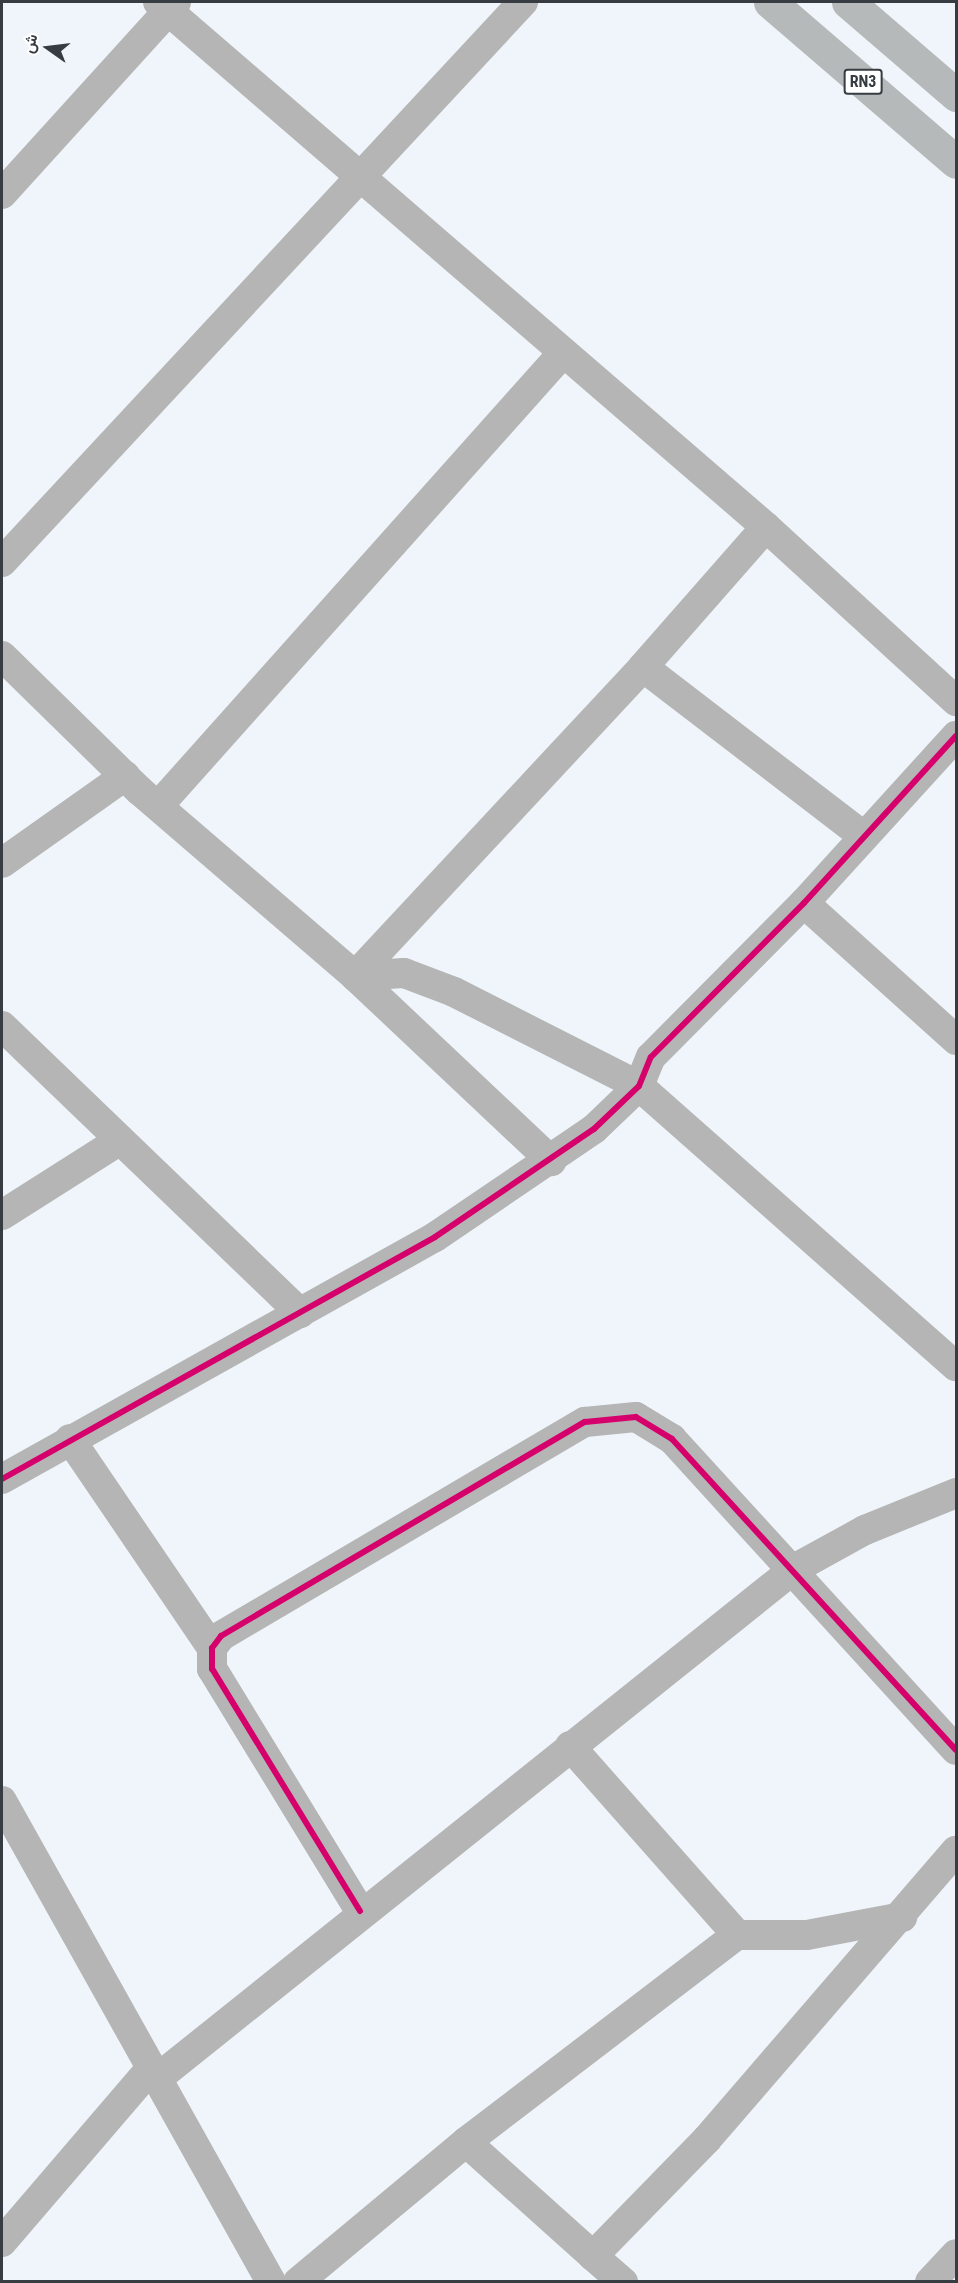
<!DOCTYPE html>
<html>
<head>
<meta charset="utf-8">
<style>
  body { margin:0 }
  #map { position:relative; width:958px; height:2283px; overflow:hidden; background:#eff5fa; font-family:"Roboto Condensed",Vazirmatn,sans-serif }
  div>[style] { position:absolute }
  .minor>* { height:30px; margin:-15px; padding:0 15px; transform-origin:15px; border-radius:15px; background:#b4b5b4 }
  .primary>* { height:33px; margin:-16.5px; padding:0 16.5px; transform-origin:16.5px; border-radius:16.5px; background:#b6b9b9 }
  .cycleway>* { height:6px; margin:-3px; padding:0 3px; transform-origin:3px; border-radius:3px; background:#d6006c }
  span { translate:-50% -50%; white-space:nowrap; text-align:center; line-height:1.15; -webkit-text-stroke:6px #fff; paint-order:stroke }
  .shield-label span { padding:2px 4px; background:#fff; border:2px solid; border-radius:4px; -webkit-text-stroke-width:0 }
  .shield-label { font-size:16px; color:#363c42; font-weight:700 }
  .frame { position:absolute; inset:0; border:3px solid #363c42; pointer-events:none }
  .north { position:absolute; left:18px; top:18px; width:60px; height:60px; -webkit-text-stroke:4px #fff; paint-order:stroke; rotate:284deg; font-size:16px; font-weight:700; line-height:24px; text-align:center; color:#363c42 }
  .north::after { content:''; display:block; margin:auto; width:21px; height:27px; background:#363c42; clip-path:polygon(50% 0,100% 100%,50% 72%,0 100%) }
</style>
</head>
<body>
<div id="map">
  <div class="minor">
    <div style="left:158px;top:2px;width:803px;rotate:40.81deg"></div>
    <div style="left:766px;top:527px;width:258px;rotate:42.5deg"></div>
    <div style="left:2px;top:194px;width:259px;rotate:-47.8deg"></div>
    <div style="left:2px;top:562px;width:765px;rotate:-47.07deg"></div>
    <div style="left:2px;top:656px;width:193px;rotate:44.4deg"></div>
    <div style="left:140px;top:791px;width:284px;rotate:40.7deg"></div>
    <div style="left:355px;top:976px;width:270px;rotate:43.3deg"></div>
    <div style="left:643px;top:667px;width:276px;rotate:37.5deg"></div>
    <div style="left:160px;top:804px;width:602px;rotate:-48.23deg"></div>
    <div style="left:2px;top:863px;width:151px;rotate:-35.3deg"></div>
    <div style="left:804px;top:903px;width:205px;rotate:42deg"></div>
    <div style="left:355px;top:976px;width:49px;rotate:-3.5deg"></div>
    <div style="left:404px;top:973px;width:53px;rotate:20.8deg"></div>
    <div style="left:454px;top:992px;width:208px;rotate:26.9deg"></div>
    <div style="left:639px;top:1086px;width:423px;rotate:41.5deg"></div>
    <div style="left:355px;top:976px;width:422px;rotate:-47deg"></div>
    <div style="left:643px;top:667px;width:186px;rotate:-48.7deg"></div>
    <div style="left:2px;top:1026px;width:414px;rotate:43.9deg"></div>
    <div style="left:2px;top:1215px;width:140px;rotate:-32.4deg"></div>
    <div style="left:70px;top:1439px;width:253px;rotate:55.8deg"></div>
    <div style="left:2px;top:1479px;width:496px;rotate:-29.2deg"></div>
    <div style="left:435px;top:1237px;width:192px;rotate:-34.2deg"></div>
    <div style="left:594px;top:1129px;width:62px;rotate:-43.7deg"></div>
    <div style="left:639px;top:1086px;width:31px;rotate:-68deg"></div>
    <div style="left:651px;top:1057px;width:217px;rotate:-45.2deg"></div>
    <div style="left:804px;top:903px;width:226px;rotate:-47.7deg"></div>
    <div style="left:570px;top:1746px;width:252px;rotate:48.5deg"></div>
    <div style="left:737px;top:1935px;width:70px"></div>
    <div style="left:807px;top:1935px;width:97px;rotate:-10.7deg"></div>
    <div style="left:2px;top:1801px;width:551px;rotate:60.78deg"></div>
    <div style="left:360px;top:1911px;width:284px;rotate:-121.4deg"></div>
    <div style="left:212px;top:1669px;width:21px;rotate:-90deg"></div>
    <div style="left:212px;top:1648px;width:15px;rotate:-53deg"></div>
    <div style="left:221px;top:1636px;width:422px;rotate:-30.5deg"></div>
    <div style="left:585px;top:1422px;width:51px;rotate:-5.6deg"></div>
    <div style="left:636px;top:1417px;width:42px;rotate:31.4deg"></div>
    <div style="left:672px;top:1439px;width:421px;rotate:47.6deg"></div>
    <div style="left:159px;top:2077px;width:813px;rotate:-38.66deg"></div>
    <div style="left:794px;top:1569px;width:81px;rotate:-28.8deg"></div>
    <div style="left:865px;top:1530px;width:98px;rotate:-22.1deg"></div>
    <div style="left:466px;top:2142px;width:171px;rotate:41.9deg"></div>
    <div style="left:593px;top:2256px;width:163px;rotate:-45.7deg"></div>
    <div style="left:707px;top:2139px;width:381px;rotate:-49.2deg"></div>
    <div style="left:2px;top:2242px;width:230px;rotate:-49.4deg"></div>
    <div style="left:593px;top:2256px;width:40px;rotate:41deg"></div>
    <div style="left:298px;top:2282px;width:219px;rotate:-39.8deg"></div>
    <div style="left:466px;top:2142px;width:341px;rotate:-37.4deg"></div>
    <div style="left:930px;top:2282px;width:38px;rotate:-47deg"></div>
  </div>
  <div class="primary">
    <div style="left:770px;top:2px;width:245px;rotate:40.7deg"></div>
    <div style="left:848px;top:2px;width:143px;rotate:40.7deg"></div>
  </div>
  <div class="cycleway">
    <div style="left:2px;top:1479px;width:496px;rotate:-29.2deg"></div>
    <div style="left:435px;top:1237px;width:192px;rotate:-34.2deg"></div>
    <div style="left:594px;top:1129px;width:62px;rotate:-43.7deg"></div>
    <div style="left:639px;top:1086px;width:31px;rotate:-68deg"></div>
    <div style="left:651px;top:1057px;width:217px;rotate:-45.2deg"></div>
    <div style="left:804px;top:903px;width:226px;rotate:-47.7deg"></div>
    <div style="left:360px;top:1911px;width:284px;rotate:-121.4deg"></div>
    <div style="left:212px;top:1669px;width:21px;rotate:-90deg"></div>
    <div style="left:212px;top:1648px;width:15px;rotate:-53deg"></div>
    <div style="left:221px;top:1636px;width:422px;rotate:-30.5deg"></div>
    <div style="left:585px;top:1422px;width:51px;rotate:-5.6deg"></div>
    <div style="left:636px;top:1417px;width:42px;rotate:31.4deg"></div>
    <div style="left:672px;top:1439px;width:421px;rotate:47.6deg"></div>
  </div>
  <div class="shield-label">
    <span style="left:863px;top:82px">RN3</span>
  </div>
  <div class="frame"></div>
  <div class="north">ش</div>
</div>
</body>
</html>
